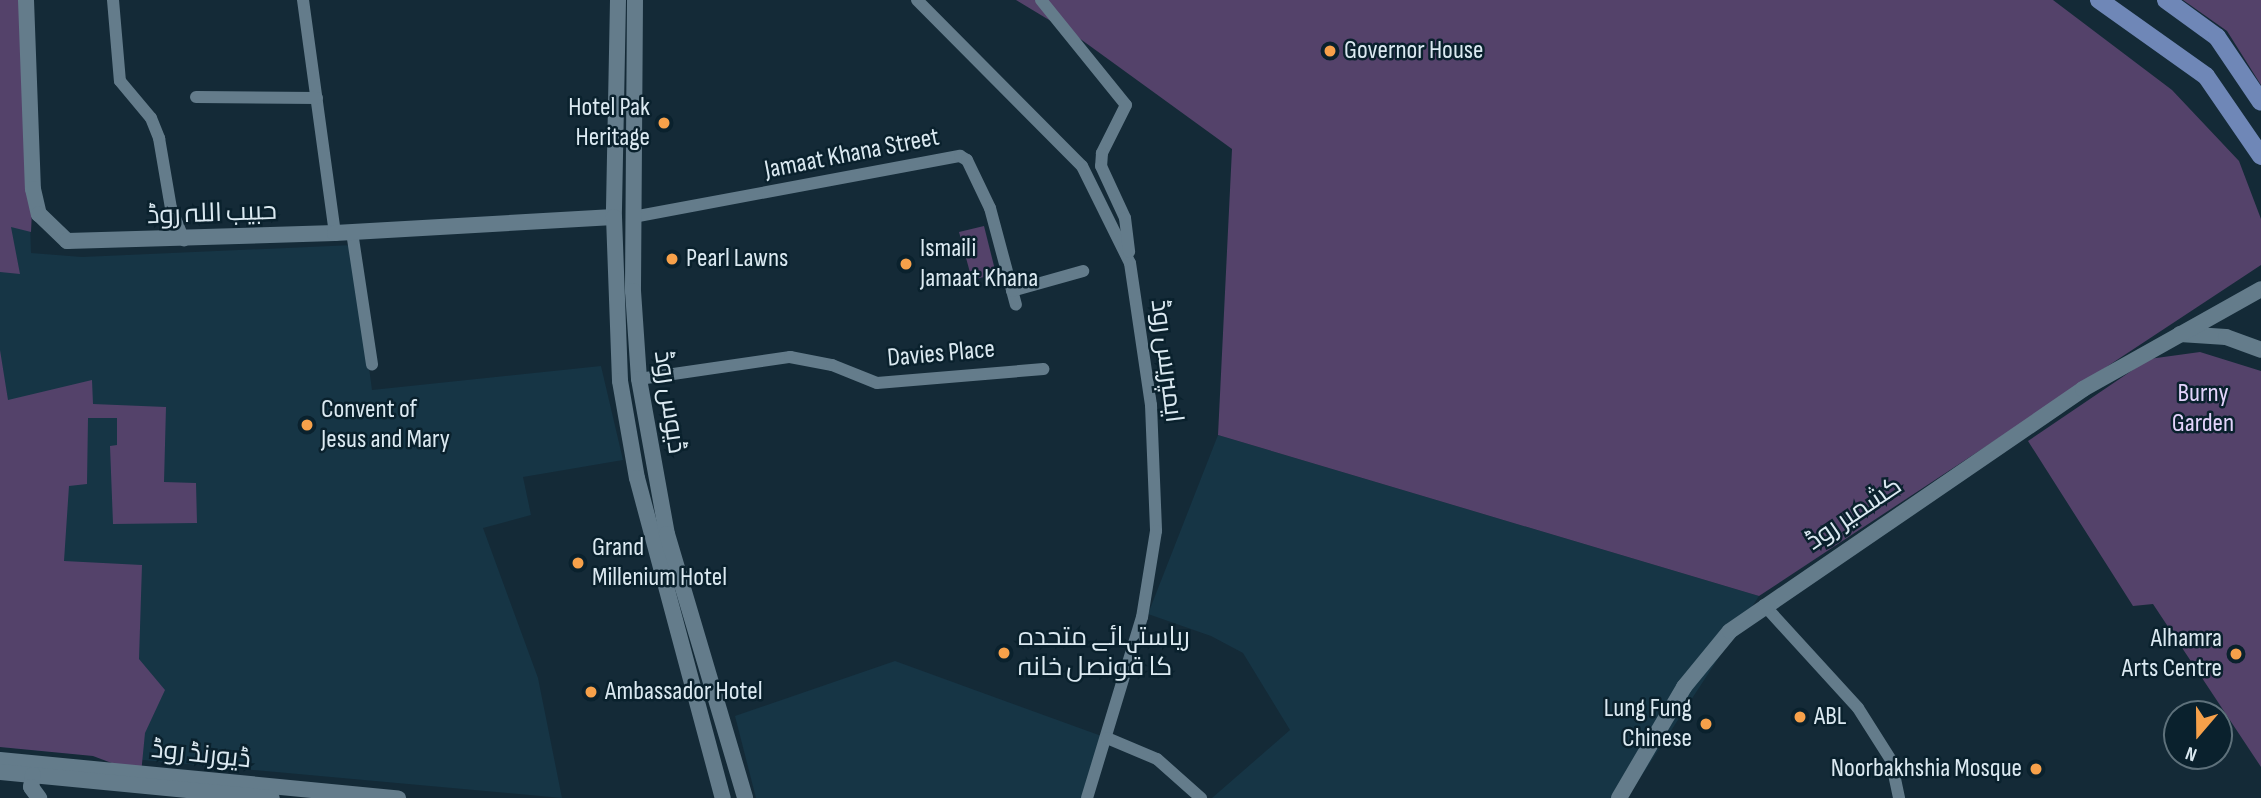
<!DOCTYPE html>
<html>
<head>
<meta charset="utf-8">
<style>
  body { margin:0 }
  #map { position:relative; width:2261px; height:798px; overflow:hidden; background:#142a37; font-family:"Sofia Sans Condensed",Cairo,sans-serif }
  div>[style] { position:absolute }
  .built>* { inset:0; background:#163545 }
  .green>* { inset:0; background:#54426a }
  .street>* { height:12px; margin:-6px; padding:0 6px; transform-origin:6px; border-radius:6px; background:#647c8b }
  .secondary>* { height:16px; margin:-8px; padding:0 8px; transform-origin:8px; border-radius:8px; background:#647c8b }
  .primary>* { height:18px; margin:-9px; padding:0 9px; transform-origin:9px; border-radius:9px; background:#6f87b7 }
  .dots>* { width:19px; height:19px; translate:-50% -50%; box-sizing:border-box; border:4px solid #0a212d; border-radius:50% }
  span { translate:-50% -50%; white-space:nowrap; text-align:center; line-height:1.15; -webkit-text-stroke:5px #0a212d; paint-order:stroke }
  .poi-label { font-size:26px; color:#dbe9f1 }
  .left { translate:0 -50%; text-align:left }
  .right { translate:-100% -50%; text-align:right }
  .street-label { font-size:26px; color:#dbe9f1 }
  .park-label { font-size:26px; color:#e4d4fc }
  .north { position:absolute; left:2163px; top:700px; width:70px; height:70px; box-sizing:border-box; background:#0a212d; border:2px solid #5e717b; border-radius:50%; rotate:200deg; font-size:19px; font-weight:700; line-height:28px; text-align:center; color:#dbe9f1 }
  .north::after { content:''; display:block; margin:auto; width:24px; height:32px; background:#f7a14a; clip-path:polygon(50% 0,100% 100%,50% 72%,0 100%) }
</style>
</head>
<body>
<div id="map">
  <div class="built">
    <div style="clip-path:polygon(0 0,23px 0,31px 253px,82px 257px,353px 245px,372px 390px,601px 366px,623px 460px,523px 477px,531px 515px,483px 528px,538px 678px,562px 798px,0 747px)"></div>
    <div style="clip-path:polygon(1218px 435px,1759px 596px,1627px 798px,1212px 798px,1290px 730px,1243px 653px,1211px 636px,1148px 614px)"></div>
    <div style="clip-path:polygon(895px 661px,1107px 738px,1087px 798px,756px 798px,735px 716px)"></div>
  </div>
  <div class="green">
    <div style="clip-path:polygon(0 0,26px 0,33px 189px,31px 232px,11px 227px,20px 274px,0 272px)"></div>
    <div style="clip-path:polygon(1016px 0,2053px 0,2172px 90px,2239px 161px,2261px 219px,2261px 265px,1759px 596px,1218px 435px,1232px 149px,1079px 38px)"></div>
    <div style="clip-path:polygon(2183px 0,2261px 0,2261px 85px,2227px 31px)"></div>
    <div style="clip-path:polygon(984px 226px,996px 274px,972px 280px,959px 232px)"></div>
    <div style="clip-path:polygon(0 350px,8px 400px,92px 380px,93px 404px,166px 407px,164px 482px,196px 483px,197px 523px,113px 524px,110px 446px,117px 445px,117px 418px,88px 418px,87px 484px,69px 486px,64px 561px,142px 565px,139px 659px,165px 690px,145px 733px,141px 774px,93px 756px,0 747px)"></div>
    <div style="clip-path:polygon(2200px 352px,2261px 371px,2261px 767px,2153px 604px,2133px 606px,2028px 441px,2149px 359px)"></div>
  </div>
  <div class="street">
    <div style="left:113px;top:0;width:81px;rotate:85.1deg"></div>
    <div style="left:120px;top:81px;width:48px;rotate:50deg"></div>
    <div style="left:151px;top:118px;width:22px;rotate:68deg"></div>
    <div style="left:159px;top:138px;width:71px;rotate:80.3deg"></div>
    <div style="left:171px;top:208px;width:35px;rotate:68deg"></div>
    <div style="left:303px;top:0;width:235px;rotate:82.2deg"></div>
    <div style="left:917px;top:0;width:234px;rotate:45.2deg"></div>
    <div style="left:1082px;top:166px;width:108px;rotate:63.7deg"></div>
    <div style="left:1130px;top:263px;width:144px;rotate:81.6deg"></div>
    <div style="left:1151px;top:405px;width:126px;rotate:87.7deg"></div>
    <div style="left:1156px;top:531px;width:87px;rotate:99.2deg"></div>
    <div style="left:1142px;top:617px;width:189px;rotate:106.9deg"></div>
    <div style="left:1041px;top:0;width:135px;rotate:51deg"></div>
    <div style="left:1126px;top:105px;width:54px;rotate:116.6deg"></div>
    <div style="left:1102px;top:153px;width:13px;rotate:94deg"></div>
    <div style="left:1101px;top:166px;width:57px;rotate:65.2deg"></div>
    <div style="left:1125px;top:218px;width:34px;rotate:83deg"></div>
    <div style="left:196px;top:97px;width:121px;rotate:0.5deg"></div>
    <div style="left:633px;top:217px;width:333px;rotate:-10.6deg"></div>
    <div style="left:960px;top:156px;width:8px;rotate:30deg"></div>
    <div style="left:967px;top:160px;width:53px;rotate:64.4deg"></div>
    <div style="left:990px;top:208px;width:100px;rotate:75deg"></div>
    <div style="left:352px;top:232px;width:134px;rotate:81.4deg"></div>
    <div style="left:1012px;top:291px;width:74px;rotate:-15.7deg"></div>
    <div style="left:639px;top:379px;width:153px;rotate:-8.3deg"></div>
    <div style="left:790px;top:357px;width:43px;rotate:10.8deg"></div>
    <div style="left:832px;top:365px;width:48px;rotate:21.8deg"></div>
    <div style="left:877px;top:383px;width:167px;rotate:-4.8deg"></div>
    <div style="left:1764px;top:605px;width:139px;rotate:47.6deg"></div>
    <div style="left:1858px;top:708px;width:62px;rotate:57.6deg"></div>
    <div style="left:1891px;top:760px;width:39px;rotate:78deg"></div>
    <div style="left:1107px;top:738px;width:54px;rotate:22.8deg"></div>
    <div style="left:1157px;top:759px;width:59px;rotate:41.6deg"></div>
  </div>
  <div class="secondary">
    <div style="left:26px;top:0;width:189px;rotate:87.9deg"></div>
    <div style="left:33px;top:189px;width:26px;rotate:77deg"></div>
    <div style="left:39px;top:214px;width:39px;rotate:44deg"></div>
    <div style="left:67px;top:241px;width:268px;rotate:-1.7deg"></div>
    <div style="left:335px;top:233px;width:279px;rotate:-3.3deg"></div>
    <div style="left:618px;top:0;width:217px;rotate:91.1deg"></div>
    <div style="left:614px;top:217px;width:164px;rotate:87.9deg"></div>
    <div style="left:620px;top:381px;width:98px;rotate:80.1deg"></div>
    <div style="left:637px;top:478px;width:331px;rotate:75deg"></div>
    <div style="left:635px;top:0;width:291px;rotate:90.4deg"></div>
    <div style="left:633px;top:291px;width:88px;rotate:86.1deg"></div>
    <div style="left:639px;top:379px;width:158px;rotate:79.8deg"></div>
    <div style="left:667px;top:534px;width:275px;rotate:73.5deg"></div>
    <div style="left:2180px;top:334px;width:46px;rotate:3.7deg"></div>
    <div style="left:2226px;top:337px;width:37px;rotate:20deg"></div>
    <div style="left:0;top:760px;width:400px;rotate:5.5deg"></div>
    <div style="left:0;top:772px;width:273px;rotate:5.5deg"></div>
    <div style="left:33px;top:775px;width:12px;rotate:99deg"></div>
    <div style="left:31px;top:787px;width:14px;rotate:54deg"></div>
    <div style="left:1619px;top:798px;width:129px;rotate:-59.6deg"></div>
    <div style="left:1684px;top:687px;width:72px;rotate:-50.6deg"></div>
    <div style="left:1730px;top:631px;width:428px;rotate:-34.4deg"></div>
    <div style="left:2083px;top:389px;width:204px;rotate:-29.3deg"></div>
  </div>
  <div class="primary">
    <div style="left:2099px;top:0;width:131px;rotate:35.4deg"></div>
    <div style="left:2206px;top:76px;width:97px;rotate:55.5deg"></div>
    <div style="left:2166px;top:0;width:63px;rotate:36deg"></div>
    <div style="left:2217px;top:37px;width:78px;rotate:55.9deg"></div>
  </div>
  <div class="dots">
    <div style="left:1330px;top:51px;background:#f7a14a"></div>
    <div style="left:664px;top:123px;background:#f7a14a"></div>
    <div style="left:672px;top:259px;background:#f7a14a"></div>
    <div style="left:906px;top:264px;background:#f7a14a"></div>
    <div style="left:307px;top:425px;background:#f7a14a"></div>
    <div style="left:578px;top:563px;background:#f7a14a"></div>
    <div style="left:1004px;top:653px;background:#f7a14a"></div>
    <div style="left:2236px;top:654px;background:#f7a14a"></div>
    <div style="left:591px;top:692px;background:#f7a14a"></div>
    <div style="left:1800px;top:717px;background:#f7a14a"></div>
    <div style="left:1706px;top:724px;background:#f7a14a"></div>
    <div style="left:2036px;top:769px;background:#f7a14a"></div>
  </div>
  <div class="poi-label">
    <span class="left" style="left:1344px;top:51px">Governor House</span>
    <span class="right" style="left:650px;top:123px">Hotel Pak<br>Heritage</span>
    <span class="left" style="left:920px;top:264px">Ismaili<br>Jamaat Khana</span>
    <span class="left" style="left:686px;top:259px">Pearl Lawns</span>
    <span class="left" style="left:321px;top:425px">Convent of<br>Jesus and Mary</span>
    <span class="left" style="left:592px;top:563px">Grand<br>Millenium Hotel</span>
    <span class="left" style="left:1018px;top:653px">ریاستہائے متحدہ<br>کا قونصل خانہ</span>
    <span class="right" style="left:2222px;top:654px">Alhamra<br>Arts Centre</span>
    <span class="left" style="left:605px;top:692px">Ambassador Hotel</span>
    <span class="right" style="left:1692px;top:724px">Lung Fung<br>Chinese</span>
    <span class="left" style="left:1814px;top:717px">ABL</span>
    <span class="right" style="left:2022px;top:769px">Noorbakhshia Mosque</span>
  </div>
  <div class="street-label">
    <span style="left:852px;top:154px;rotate:-11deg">Jamaat Khana Street</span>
    <span style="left:212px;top:214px;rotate:-2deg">حبیب اللہ روڈ</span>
    <span style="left:941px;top:354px;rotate:-5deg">Davies Place</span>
    <span style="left:1166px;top:361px;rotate:83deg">ایمپریس روڈ</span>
    <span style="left:669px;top:402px;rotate:82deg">ڈیوس روڈ</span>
    <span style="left:1854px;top:514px;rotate:-34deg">کشمیر روڈ</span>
    <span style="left:201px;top:755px;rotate:6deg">ڈیورنڈ روڈ</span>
  </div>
  <div class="park-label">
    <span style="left:2203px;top:409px">Burny<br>Garden</span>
  </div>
  <div class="north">N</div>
</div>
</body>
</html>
